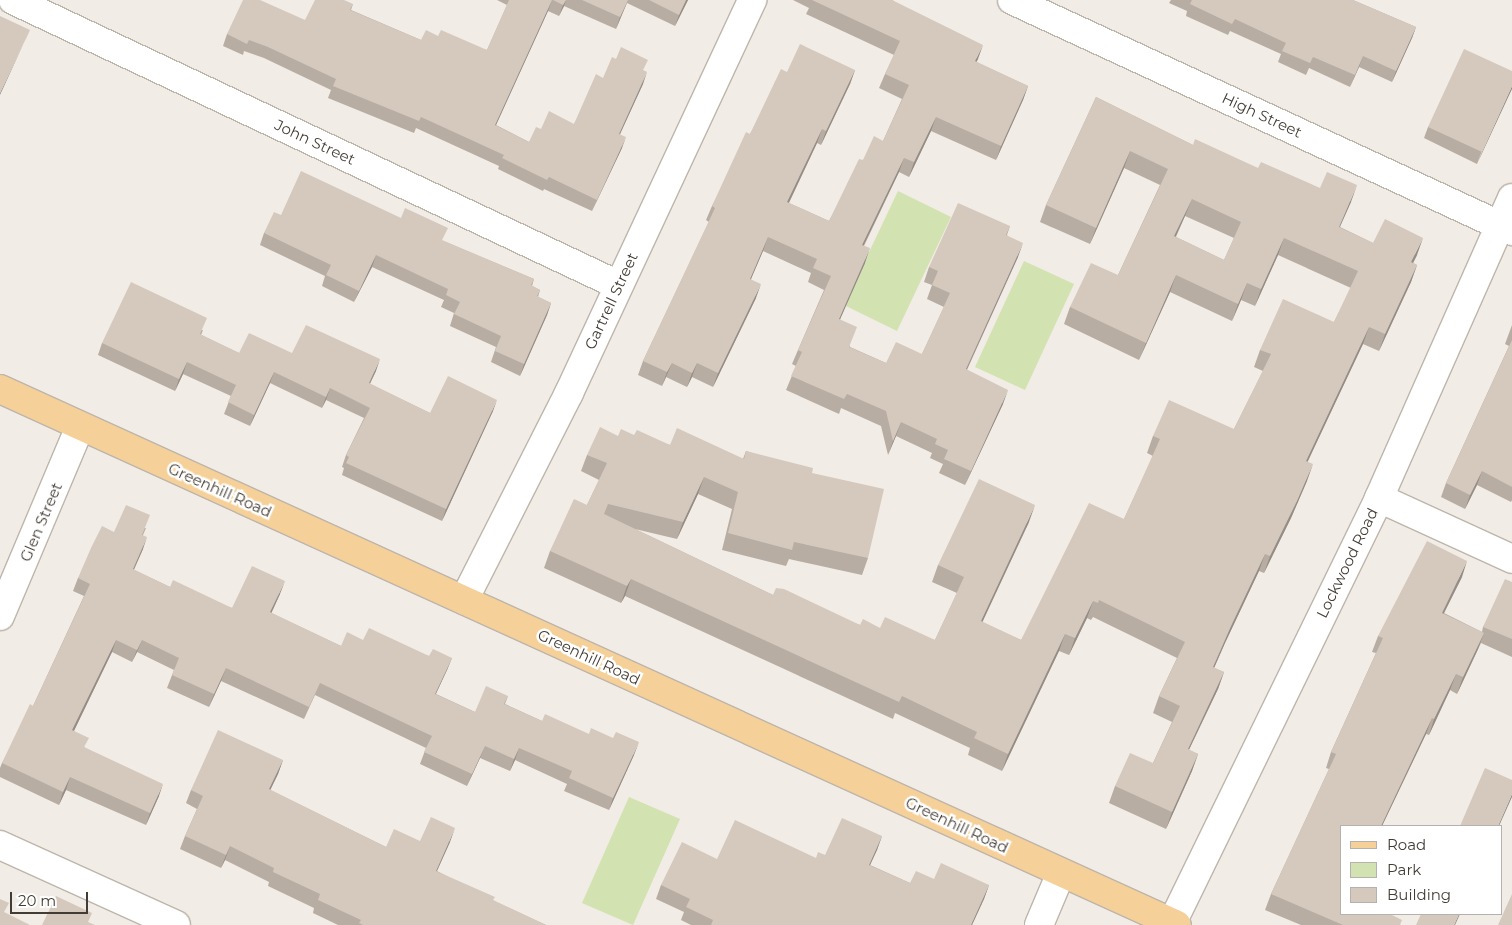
<!DOCTYPE html>
<html>
<head>
<meta charset="utf-8">
<style>
  body { margin:0 }
  #map { position:relative; width:1512px; height:925px; overflow:hidden; background:#f1ece5; font-family:Montserrat,sans-serif }
  div>[style] { position:absolute }
  .green>* { inset:0; background:#d2e2b0 }
  .roads { filter:drop-shadow(1px 0 #beb5ab) drop-shadow(-1px 0 #beb5ab) drop-shadow(0 1px #beb5ab) drop-shadow(0 -1px #beb5ab) }
  .minor>* { height:28px; margin:-14px; padding:0 14px; transform-origin:14px; border-radius:14px; background:#fff }
  .major>* { height:28px; margin:-14px; padding:0 14px; transform-origin:14px; border-radius:14px; background:#f6d099 }
  .wall>* { inset:0; background:#b7ada3 }
  .shaded-wall>* { inset:0; background:#958d85 }
  .building>* { inset:0; background:#d5c9be }
  span { translate:-50% -50%; white-space:nowrap; text-align:center; line-height:1.15; -webkit-text-stroke:5px #fff; paint-order:stroke }
  .street-label { font-size:15px; color:#433c35 }
  .legend { position:absolute; left:1340px; top:825px; width:162px; height:90px; box-sizing:border-box; background:#fff; border:1px solid #b4b1ae; margin:0; padding:6px 9px; list-style:none; font-size:15px; color:#433c35 }
  .legend li { display:flex; align-items:center; gap:10px; height:25px }
  .legend b { width:25px; border:1px solid #b4b1ae }
  .scale { position:absolute; left:10px; top:892px; width:78px; height:22px; box-sizing:border-box; border:2px solid #433c35; border-top:0; padding-left:6px; font-size:15px; line-height:18px; white-space:nowrap; color:#433c35; -webkit-text-stroke:4px #fff; paint-order:stroke }
</style>
</head>
<body>
<div id="map">
  <div class="green">
    <div style="clip-path:polygon(898px 191px,951px 217px,897px 331px,844px 305px)"></div>
    <div style="clip-path:polygon(1024px 261px,1074px 284px,1025px 390px,975px 367px)"></div>
    <div style="clip-path:polygon(629px 797px,680px 819px,633px 925px,582px 903px)"></div>
  </div>
  <div class="roads">
    <div class="minor">
      <div style="left:13px;top:0;width:669px;rotate:25.22deg"></div>
      <div style="left:1012px;top:0;width:551px;rotate:24.8deg"></div>
      <div style="left:1379px;top:498px;width:146px;rotate:24.6deg"></div>
      <div style="left:464px;top:600px;width:232px;rotate:-63.1deg"></div>
      <div style="left:569px;top:393px;width:434px;rotate:-65deg"></div>
      <div style="left:0;top:616px;width:205px;rotate:-67.1deg"></div>
      <div style="left:0;top:845px;width:193px;rotate:24.4deg"></div>
      <div style="left:1172px;top:923px;width:473px;rotate:-64deg"></div>
      <div style="left:1379px;top:498px;width:328px;rotate:-66.1deg"></div>
      <div style="left:1039px;top:925px;width:56px;rotate:-67.1deg"></div>
    </div>
    <div class="major">
      <div style="left:0;top:389px;width:1293px;rotate:24.48deg"></div>
    </div>
  </div>
  <div class="wall">
    <div style="clip-path:polygon(497px 0,688px 0,675px 26px,627px 3px,616px 29px,564px 6px,559px 16px,548px 11px,496px 125px,529px 142px,541px 129px,574px 124px,603px 78px,644px 71px,643px 84px,620px 134px,622px 148px,592px 211px,544px 189px,543px 191px,498px 169px,499px 166px,416px 128px,414px 133px,328px 98px,331px 90px,264px 58px,244px 51px,243px 55px,223px 46px,227px 34px,305px 20px,353px 4px,351px 10px,421px 40px,438px 36px,487px 50px,507px 5px)"></div>
    <div style="clip-path:polygon(793px 0,892px 0,978px 59px,976px 62px,1028px 86px,1023px 100px,996px 160px,931px 131px,909px 177px,899px 172px,864px 246px,865px 263px,840px 319px,850px 347px,886px 363px,922px 354px,944px 307px,927px 299px,932px 285px,924px 282px,929px 267px,1010px 226px,1007px 235px,1018px 257px,967px 370px,1003px 404px,965px 485px,939px 473px,943px 464px,930px 458px,932px 453px,896px 436px,888px 455px,881px 426px,841px 408px,839px 414px,786px 390px,796px 366px,792px 364px,798px 350px,824px 290px,808px 282px,811px 273px,763px 251px,751px 279px,756px 298px,713px 387px,692px 377px,687px 387px,666px 377px,662px 386px,638px 375px,643px 361px,709px 222px,706px 220px,712px 206px,750px 134px,787px 72px,855px 70px,850px 84px,821px 145px,817px 143px,789px 203px,829px 221px,863px 160px,883px 141px,902px 99px,879px 88px,885px 74px,894px 55px,806px 14px,809px 8px)"></div>
    <div style="clip-path:polygon(1171px 0,1353px 0,1416px 27px,1412px 38px,1392px 82px,1359px 67px,1350px 87px,1309px 68px,1306px 75px,1278px 62px,1281px 54px,1230px 31px,1228px 35px,1186px 16px,1187px 11px,1169px 3px)"></div>
    <div style="clip-path:polygon(1512px 71px,1477px 164px,1424px 138px,1428px 127px)"></div>
    <div style="clip-path:polygon(evenodd,1096px 97px,1193px 145px,1351px 202px,1340px 227px,1373px 243px,1417px 255px,1413px 263px,1417px 265px,1411px 282px,1379px 351px,1363px 344px,1307px 462px,1307px 481px,1291px 518px,1264px 573px,1259px 571px,1225px 643px,1214px 668px,1224px 672px,1218px 689px,1189px 750px,1198px 754px,1192px 771px,1166px 829px,1109px 803px,1115px 786px,1153px 763px,1172px 722px,1153px 713px,1159px 696px,1177px 658px,1093px 617px,1091px 620px,1087px 618px,1069px 655px,1059px 651px,1002px 771px,968px 755px,970px 748px,895px 713px,893px 719px,625px 596px,621px 603px,544px 568px,550px 551px,587px 505px,599px 480px,581px 471px,587px 455px,618px 436px,634px 435px,670px 445px,743px 459px,746px 451px,812px 473px,868px 558px,862px 575px,789px 559px,786px 566px,722px 550px,732px 509px,698px 494px,677px 539px,635px 529px,773px 595px,860px 625px,880px 628px,935px 640px,957px 593px,932px 582px,938px 565px,1029px 522px,982px 622px,1021px 640px,1124px 519px,1153px 456px,1147px 453px,1153px 436px,1234px 429px,1263px 371px,1254px 367px,1260px 350px,1334px 322px,1351px 288px,1278px 255px,1255px 306px,1241px 300px,1232px 321px,1170px 292px,1139px 360px,1064px 324px,1070px 307px,1118px 275px,1160px 185px,1124px 168px,1090px 244px,1040px 222px,1046px 205px,1096px 97px,1185px 216px,1234px 238px,1224px 260px,1176px 237px,1185px 216px)"></div>
    <div style="clip-path:polygon(281px 215px,443px 241px,534px 279px,532px 286px,540px 290px,538px 297px,551px 303px,547px 315px,520px 376px,491px 362px,496px 347px,450px 326px,454px 313px,441px 307px,444px 300px,372px 267px,354px 302px,322px 286px,325px 276px,260px 245px,264px 233px)"></div>
    <div style="clip-path:polygon(1512px 325px,1512px 500px,1511px 502px,1477px 485px,1465px 509px,1441px 497px,1446px 483px,1509px 346px,1505px 344px)"></div>
    <div style="clip-path:polygon(203px 330px,201px 335px,239px 353px,292px 353px,376px 371px,370px 384px,430px 413px,493px 411px,442px 521px,342px 475px,344px 468px,342px 467px,346px 455px,364px 418px,326px 400px,322px 408px,270px 383px,250px 426px,224px 414px,231px 396px,183px 374px,175px 391px,98px 355px,102px 343px)"></div>
    <div style="clip-path:polygon(146px 528px,143px 535px,143px 549px,134px 570px,170px 587px,232px 608px,280px 594px,271px 613px,341px 646px,363px 640px,429px 656px,452px 658px,447px 670px,436px 694px,475px 712px,508px 696px,505px 704px,542px 721px,634px 755px,609px 810px,564px 791px,567px 784px,515px 760px,510px 771px,480px 758px,467px 786px,420px 764px,426px 748px,315px 695px,304px 719px,221px 681px,209px 707px,167px 688px,174px 670px,137px 652px,132px 662px,112px 652px,74px 731px,85px 748px,159px 796px,146px 825px,66px 790px,59px 805px,0 777px,0 768px,2px 763px,33px 706px,84px 596px,73px 591px,78px 578px,114px 532px)"></div>
    <div style="clip-path:polygon(1462px 577px,1444px 613px,1482px 632px,1483px 627px,1512px 582px,1512px 657px,1481px 643px,1457px 694px,1450px 690px,1429px 735px,1426px 734px,1382px 826px,1341px 826px,1341px 914px,1401px 925px,1301px 925px,1265px 910px,1271px 894px,1329px 769px,1326px 768px,1331px 752px,1376px 653px,1372px 652px,1378px 636px)"></div>
    <div style="clip-path:polygon(283px 760px,278px 774px,270px 790px,386px 847px,420px 841px,450px 842px,437px 871px,494px 901px,546px 925px,338px 925px,313px 913px,314px 908px,268px 886px,269px 882px,225px 860px,221px 868px,180px 849px,185px 836px,197px 809px,186px 803px,191px 790px)"></div>
    <div style="clip-path:polygon(882px 836px,877px 850px,870px 865px,910px 883px,934px 879px,989px 885px,984px 899px,972px 925px,691px 925px,681px 920px,684px 912px,656px 899px,661px 885px,717px 859px,816px 858px)"></div>
  </div>
  <div class="shaded-wall">
    <div style="clip-path:polygon(552px 0,548px 11px,491px 136px,495px 125px)"></div>
    <div style="clip-path:polygon(566px 0,564px 6px,559px 16px,563px 5px)"></div>
    <div style="clip-path:polygon(628px 0,616px 29px,620px 17px)"></div>
    <div style="clip-path:polygon(686px 0,688px 0,675px 26px,679px 15px)"></div>
    <div style="clip-path:polygon(1416px 27px,1412px 38px,1392px 82px,1396px 71px)"></div>
    <div style="clip-path:polygon(30px 30px,27px 36px,0 95px,0 93px)"></div>
    <div style="clip-path:polygon(983px 45px,978px 59px,970px 75px,975px 61px)"></div>
    <div style="clip-path:polygon(1363px 56px,1359px 67px,1350px 87px,1355px 75px)"></div>
    <div style="clip-path:polygon(855px 70px,850px 84px,821px 145px,826px 131px)"></div>
    <div style="clip-path:polygon(647px 72px,643px 84px,615px 145px,619px 134px)"></div>
    <div style="clip-path:polygon(1028px 86px,1023px 100px,996px 160px,1001px 146px)"></div>
    <div style="clip-path:polygon(1512px 86px,1512px 89px,1477px 164px,1482px 152px)"></div>
    <div style="clip-path:polygon(936px 117px,931px 131px,909px 177px,914px 162px)"></div>
    <div style="clip-path:polygon(822px 129px,817px 143px,782px 217px,787px 202px)"></div>
    <div style="clip-path:polygon(626px 137px,622px 148px,592px 211px,597px 200px)"></div>
    <div style="clip-path:polygon(1130px 151px,1124px 168px,1090px 244px,1096px 228px)"></div>
    <div style="clip-path:polygon(904px 158px,899px 172px,857px 259px,862px 245px)"></div>
    <div style="clip-path:polygon(1357px 185px,1351px 202px,1332px 244px,1339px 227px)"></div>
    <div style="clip-path:polygon(1192px 199px,1185px 216px,1168px 253px,1174px 236px)"></div>
    <div style="clip-path:polygon(768px 237px,763px 251px,745px 293px,750px 279px)"></div>
    <div style="clip-path:polygon(1284px 238px,1278px 255px,1255px 306px,1261px 289px)"></div>
    <div style="clip-path:polygon(1423px 238px,1417px 255px,1405px 279px,1411px 262px)"></div>
    <div style="clip-path:polygon(1023px 243px,1018px 257px,960px 384px,966px 369px)"></div>
    <div style="clip-path:polygon(870px 248px,865px 263px,834px 333px,839px 319px)"></div>
    <div style="clip-path:polygon(376px 255px,372px 267px,354px 302px,359px 291px)"></div>
    <div style="clip-path:polygon(1417px 265px,1411px 282px,1379px 351px,1385px 334px)"></div>
    <div style="clip-path:polygon(1176px 275px,1170px 292px,1139px 360px,1146px 343px)"></div>
    <div style="clip-path:polygon(1247px 283px,1241px 300px,1232px 321px,1238px 304px)"></div>
    <div style="clip-path:polygon(761px 284px,756px 298px,713px 387px,718px 373px)"></div>
    <div style="clip-path:polygon(551px 303px,547px 315px,520px 376px,524px 364px)"></div>
    <div style="clip-path:polygon(1369px 327px,1363px 344px,1300px 478px,1306px 461px)"></div>
    <div style="clip-path:polygon(380px 359px,376px 371px,364px 395px,369px 383px)"></div>
    <div style="clip-path:polygon(187px 362px,183px 374px,175px 391px,179px 379px)"></div>
    <div style="clip-path:polygon(672px 363px,666px 377px,662px 386px,667px 372px)"></div>
    <div style="clip-path:polygon(697px 363px,692px 377px,687px 387px,692px 373px)"></div>
    <div style="clip-path:polygon(274px 372px,270px 383px,250px 426px,254px 415px)"></div>
    <div style="clip-path:polygon(330px 388px,326px 400px,322px 408px,326px 397px)"></div>
    <div style="clip-path:polygon(1008px 390px,1003px 404px,965px 485px,971px 471px)"></div>
    <div style="clip-path:polygon(497px 400px,493px 411px,442px 521px,446px 509px)"></div>
    <div style="clip-path:polygon(901px 422px,896px 436px,888px 455px,893px 441px)"></div>
    <div style="clip-path:polygon(1313px 464px,1307px 481px,1291px 518px,1264px 573px,1270px 556px)"></div>
    <div style="clip-path:polygon(1482px 471px,1477px 485px,1465px 509px,1470px 495px)"></div>
    <div style="clip-path:polygon(704px 477px,698px 494px,677px 539px,683px 522px)"></div>
    <div style="clip-path:polygon(1035px 505px,1029px 522px,975px 638px,981px 621px)"></div>
    <div style="clip-path:polygon(147px 537px,143px 549px,128px 582px,133px 569px)"></div>
    <div style="clip-path:polygon(1265px 554px,1259px 571px,1225px 643px,1207px 684px,1213px 667px,1231px 626px)"></div>
    <div style="clip-path:polygon(1467px 561px,1462px 577px,1436px 629px,1442px 613px)"></div>
    <div style="clip-path:polygon(631px 579px,625px 596px,621px 603px,627px 586px)"></div>
    <div style="clip-path:polygon(285px 581px,280px 594px,266px 625px,270px 612px)"></div>
    <div style="clip-path:polygon(1093px 601px,1087px 618px,1069px 655px,1075px 638px)"></div>
    <div style="clip-path:polygon(1484px 633px,1478px 649px,1457px 694px,1463px 677px)"></div>
    <div style="clip-path:polygon(1065px 634px,1059px 651px,1002px 771px,1008px 754px)"></div>
    <div style="clip-path:polygon(116px 640px,112px 652px,68px 743px,72px 730px)"></div>
    <div style="clip-path:polygon(142px 640px,137px 652px,132px 662px,137px 650px)"></div>
    <div style="clip-path:polygon(452px 658px,447px 670px,430px 706px,435px 694px)"></div>
    <div style="clip-path:polygon(226px 668px,221px 681px,209px 707px,214px 694px)"></div>
    <div style="clip-path:polygon(1224px 672px,1218px 689px,1181px 766px,1188px 749px)"></div>
    <div style="clip-path:polygon(1456px 674px,1450px 690px,1429px 735px,1434px 719px)"></div>
    <div style="clip-path:polygon(1432px 718px,1426px 734px,1382px 826px,1381px 826px)"></div>
    <div style="clip-path:polygon(639px 742px,634px 755px,609px 810px,613px 798px)"></div>
    <div style="clip-path:polygon(485px 746px,480px 758px,467px 786px,472px 774px)"></div>
    <div style="clip-path:polygon(519px 748px,515px 760px,510px 771px,514px 759px)"></div>
    <div style="clip-path:polygon(1198px 754px,1192px 771px,1166px 829px,1172px 812px)"></div>
    <div style="clip-path:polygon(283px 760px,278px 774px,264px 803px,269px 789px)"></div>
    <div style="clip-path:polygon(70px 777px,66px 790px,59px 805px,63px 792px)"></div>
    <div style="clip-path:polygon(163px 784px,159px 796px,146px 825px,150px 813px)"></div>
    <div style="clip-path:polygon(1512px 794px,1512px 797px,1499px 826px,1498px 826px)"></div>
    <div style="clip-path:polygon(455px 828px,450px 842px,431px 884px,436px 871px)"></div>
    <div style="clip-path:polygon(882px 836px,877px 850px,864px 878px,869px 865px)"></div>
    <div style="clip-path:polygon(230px 846px,225px 860px,221px 868px,226px 855px)"></div>
    <div style="clip-path:polygon(989px 885px,984px 899px,972px 925px,971px 925px)"></div>
    <div style="clip-path:polygon(1459px 914px,1460px 914px,1455px 925px,1454px 925px)"></div>
  </div>
  <div class="building">
    <div style="clip-path:polygon(243px 0,260px 0,305px 20px,315px 0,344px 0,353px 4px,350px 10px,421px 40px,426px 30px,438px 36px,441px 30px,487px 50px,509px 0,552px 0,495px 125px,529px 142px,536px 127px,541px 129px,549px 111px,574px 124px,596px 74px,603px 78px,612px 57px,616px 59px,621px 47px,648px 60px,643px 70px,647px 72px,619px 134px,626px 137px,597px 200px,549px 177px,547px 180px,502px 158px,504px 155px,421px 117px,419px 121px,333px 86px,336px 79px,268px 47px,249px 40px,247px 44px,227px 34px)"></div>
    <div style="clip-path:polygon(553px 0,566px 0,563px 5px)"></div>
    <div style="clip-path:polygon(582px 0,628px 0,620px 17px)"></div>
    <div style="clip-path:polygon(649px 0,686px 0,679px 15px)"></div>
    <div style="clip-path:polygon(812px 0,892px 0,983px 45px,975px 61px,1028px 86px,1001px 146px,936px 117px,914px 162px,904px 158px,862px 245px,870px 248px,839px 319px,857px 327px,849px 347px,886px 363px,896px 342px,922px 354px,950px 293px,932px 285px,938px 271px,929px 267px,958px 203px,1010px 226px,1006px 235px,1023px 243px,966px 369px,1008px 390px,971px 471px,944px 459px,948px 450px,935px 444px,937px 439px,901px 422px,893px 441px,886px 411px,847px 394px,844px 399px,791px 376px,802px 352px,798px 350px,831px 276px,813px 268px,817px 259px,768px 237px,750px 279px,761px 284px,718px 373px,697px 363px,692px 373px,672px 363px,667px 372px,643px 361px,715px 208px,712px 206px,746px 132px,750px 134px,781px 69px,787px 72px,800px 44px,855px 70px,826px 131px,822px 129px,787px 202px,829px 221px,859px 159px,863px 160px,874px 136px,883px 141px,909px 85px,885px 74px,900px 41px)"></div>
    <div style="clip-path:polygon(1192px 0,1353px 0,1416px 27px,1396px 71px,1363px 56px,1355px 75px,1313px 57px,1310px 63px,1282px 51px,1286px 43px,1235px 19px,1232px 24px,1190px 4px)"></div>
    <div style="clip-path:polygon(0 16px,30px 30px,0 93px)"></div>
    <div style="clip-path:polygon(1464px 49px,1512px 71px,1512px 86px,1482px 152px,1428px 127px)"></div>
    <div style="clip-path:polygon(evenodd,1096px 97px,1193px 145px,1195px 139px,1258px 168px,1261px 162px,1320px 188px,1327px 172px,1357px 185px,1339px 227px,1373px 243px,1385px 219px,1423px 238px,1411px 262px,1417px 265px,1385px 334px,1369px 327px,1306px 461px,1313px 464px,1297px 501px,1270px 556px,1265px 554px,1231px 626px,1213px 667px,1224px 672px,1188px 749px,1198px 754px,1172px 812px,1115px 786px,1130px 753px,1153px 763px,1180px 706px,1159px 696px,1185px 642px,1099px 600px,1098px 603px,1093px 601px,1075px 638px,1065px 634px,1008px 754px,974px 738px,977px 732px,902px 696px,899px 702px,631px 579px,627px 586px,550px 551px,574px 499px,587px 505px,607px 463px,587px 455px,600px 427px,618px 436px,621px 429px,634px 435px,637px 430px,670px 445px,677px 428px,744px 459px,746px 451px,813px 468px,812px 473px,884px 489px,868px 558px,794px 542px,792px 550px,728px 533px,738px 492px,704px 477px,683px 522px,608px 504px,604px 514px,773px 595px,776px 588px,784px 589px,860px 625px,863px 619px,880px 628px,885px 617px,935px 640px,964px 577px,938px 565px,979px 479px,1035px 505px,981px 621px,1021px 640px,1089px 503px,1124px 519px,1160px 439px,1153px 436px,1169px 400px,1234px 429px,1271px 354px,1260px 350px,1283px 299px,1334px 322px,1358px 271px,1284px 238px,1261px 289px,1247px 283px,1238px 304px,1176px 275px,1146px 343px,1070px 307px,1091px 263px,1118px 275px,1168px 169px,1130px 151px,1096px 228px,1046px 205px,1096px 97px,1192px 199px,1241px 222px,1224px 260px,1174px 236px,1192px 199px)"></div>
    <div style="clip-path:polygon(301px 171px,401px 218px,405px 208px,448px 228px,442px 240px,534px 279px,531px 285px,540px 290px,537px 296px,551px 303px,524px 364px,495px 351px,501px 336px,454px 314px,460px 302px,446px 295px,448px 289px,376px 255px,359px 291px,326px 275px,331px 265px,264px 233px,274px 212px,281px 215px)"></div>
    <div style="clip-path:polygon(131px 282px,207px 318px,200px 334px,239px 353px,249px 333px,292px 353px,306px 325px,380px 359px,369px 383px,430px 413px,448px 376px,497px 400px,446px 509px,346px 463px,349px 457px,346px 455px,370px 408px,330px 388px,326px 397px,274px 372px,254px 415px,228px 402px,236px 385px,187px 362px,179px 379px,102px 343px)"></div>
    <div style="clip-path:polygon(1512px 340px,1512px 487px,1482px 471px,1470px 495px,1446px 483px)"></div>
    <div style="clip-path:polygon(126px 505px,150px 515px,142px 535px,147px 537px,133px 569px,170px 587px,173px 580px,232px 608px,252px 566px,285px 581px,270px 612px,341px 646px,347px 632px,363px 640px,369px 628px,429px 656px,433px 649px,452px 658px,435px 694px,475px 712px,486px 686px,508px 696px,504px 704px,542px 721px,545px 714px,589px 734px,591px 728px,613px 738px,616px 732px,639px 742px,613px 798px,569px 778px,572px 771px,519px 748px,514px 759px,485px 746px,472px 774px,424px 752px,432px 736px,320px 683px,309px 707px,226px 668px,214px 694px,172px 675px,179px 658px,142px 640px,137px 650px,116px 640px,72px 730px,89px 738px,84px 747px,163px 784px,150px 813px,70px 777px,63px 792px,2px 763px,30px 704px,33px 706px,90px 584px,78px 578px,91px 548px,102px 526px,114px 532px)"></div>
    <div style="clip-path:polygon(1427px 541px,1467px 561px,1442px 613px,1484px 633px,1463px 677px,1456px 674px,1434px 719px,1432px 718px,1381px 826px,1341px 826px,1341px 914px,1390px 914px,1402px 920px,1400px 925px,1343px 925px,1271px 894px,1336px 754px,1331px 752px,1383px 638px,1378px 636px)"></div>
    <div style="clip-path:polygon(1505px 579px,1512px 582px,1512px 639px,1483px 627px)"></div>
    <div style="clip-path:polygon(218px 730px,283px 760px,269px 789px,386px 847px,394px 829px,420px 841px,431px 817px,455px 828px,436px 871px,495px 897px,493px 900px,546px 925px,363px 925px,359px 923px,361px 920px,318px 900px,320px 894px,273px 872px,274px 868px,230px 846px,226px 855px,185px 836px,203px 796px,191px 790px)"></div>
    <div style="clip-path:polygon(1485px 768px,1512px 780px,1512px 794px,1498px 826px,1460px 826px)"></div>
    <div style="clip-path:polygon(842px 818px,882px 836px,869px 865px,910px 883px,916px 871px,934px 879px,941px 863px,989px 885px,971px 925px,711px 925px,713px 920px,686px 907px,690px 899px,661px 885px,682px 842px,717px 859px,735px 820px,816px 858px,818px 852px,825px 855px)"></div>
    <div style="clip-path:polygon(1512px 894px,1512px 925px,1498px 925px)"></div>
    <div style="clip-path:polygon(56px 896px,92px 913px,88px 922px,95px 925px,42px 925px)"></div>
    <div style="clip-path:polygon(0 899px,9px 903px,4px 912px,30px 925px,0 925px)"></div>
    <div style="clip-path:polygon(1421px 914px,1459px 914px,1454px 925px,1416px 925px)"></div>
  </div>
  <div class="street-label">
    <span style="left:1262px;top:115px;rotate:25deg">High Street</span>
    <span style="left:315px;top:142px;rotate:25deg">John Street</span>
    <span style="left:611px;top:301px;rotate:-65deg">Gartrell Street</span>
    <span style="left:220px;top:490px;rotate:24deg">Greenhill Road</span>
    <span style="left:41px;top:522px;rotate:-67deg">Glen Street</span>
    <span style="left:1347px;top:563px;rotate:-64deg">Lockwood Road</span>
    <span style="left:589px;top:657px;rotate:25deg">Greenhill Road</span>
    <span style="left:957px;top:825px;rotate:25deg">Greenhill Road</span>
  </div>
  <ul class="legend">
  <li><b style="height:6px;background:#f6d099"></b>Road</li>
  <li><b style="height:14px;background:#d2e2b0"></b>Park</li>
  <li><b style="height:14px;background:#d5c9be"></b>Building</li>
  </ul>
  <div class="scale">20 m</div>
</div>
</body>
</html>
